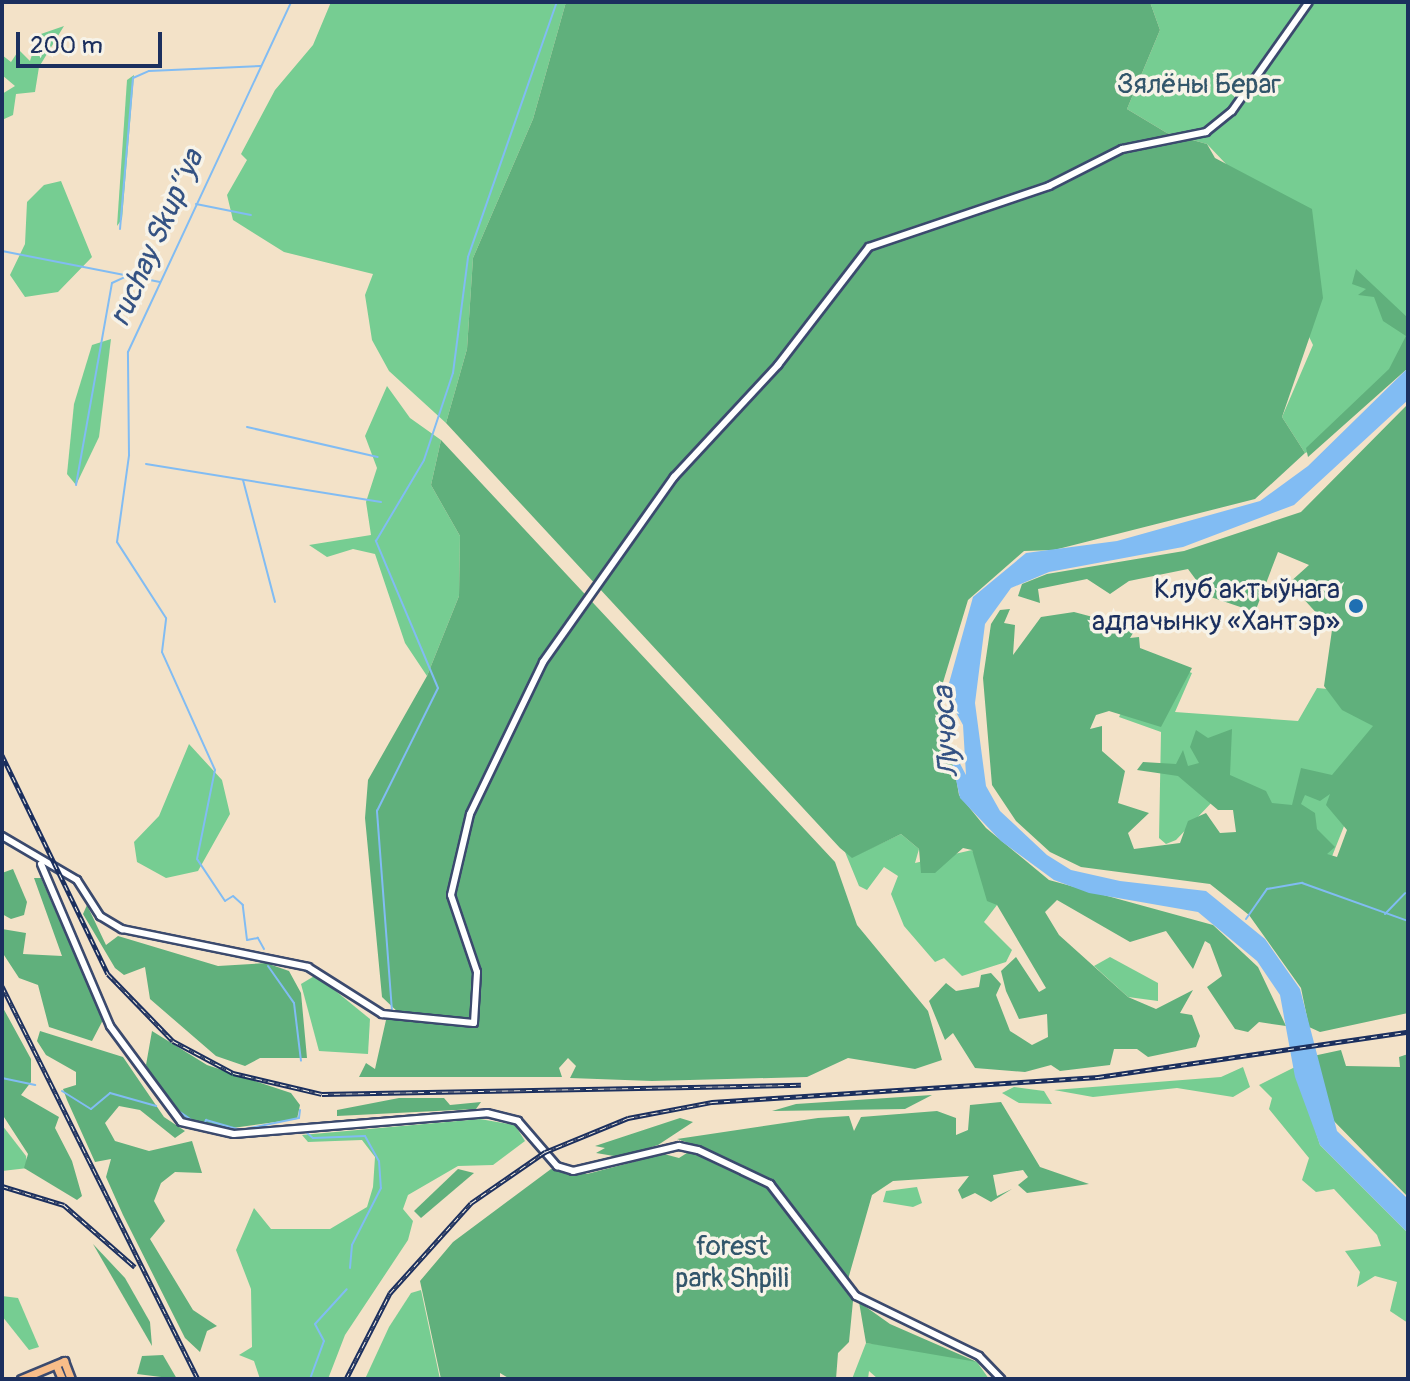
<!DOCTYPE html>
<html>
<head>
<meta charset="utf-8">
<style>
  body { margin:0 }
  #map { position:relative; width:1410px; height:1381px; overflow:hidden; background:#f3e2c8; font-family:Pangolin,sans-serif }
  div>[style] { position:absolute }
  .green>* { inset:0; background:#76cd92 }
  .forest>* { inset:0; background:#60b07c }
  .water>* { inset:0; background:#81bcf3 }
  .stream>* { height:2px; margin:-1px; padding:0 1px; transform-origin:1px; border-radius:1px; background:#81bcf3 }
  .roads { filter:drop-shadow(2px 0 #3b4a6e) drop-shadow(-2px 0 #3b4a6e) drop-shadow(0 2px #3b4a6e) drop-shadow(0 -2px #3b4a6e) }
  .minor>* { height:6px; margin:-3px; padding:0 3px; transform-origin:3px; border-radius:3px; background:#fff }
  .major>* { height:7px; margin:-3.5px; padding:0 3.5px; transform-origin:3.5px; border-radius:3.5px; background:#f8bd89 }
  .rail>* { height:5px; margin-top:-2.5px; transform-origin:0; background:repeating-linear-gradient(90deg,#f7f3e8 0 6px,#1b2f5e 0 12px); box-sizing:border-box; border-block:2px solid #1b2f5e }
  .dots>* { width:22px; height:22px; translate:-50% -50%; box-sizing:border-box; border:4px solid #f7f3e8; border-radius:50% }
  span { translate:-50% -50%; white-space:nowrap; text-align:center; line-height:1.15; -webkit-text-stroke:7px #f7f3e8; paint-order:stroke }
  .park-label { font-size:28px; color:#32566b }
  .poi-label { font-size:28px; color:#1b2f5e }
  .right { translate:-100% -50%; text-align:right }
  .water-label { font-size:30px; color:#345283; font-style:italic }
  .frame { position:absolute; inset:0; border:4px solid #1b2f5e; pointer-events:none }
  .scale { position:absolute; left:16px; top:32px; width:146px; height:36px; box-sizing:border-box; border:4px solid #1b2f5e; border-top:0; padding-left:10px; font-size:24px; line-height:28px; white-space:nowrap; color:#1b2f5e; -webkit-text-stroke:6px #f7f3e8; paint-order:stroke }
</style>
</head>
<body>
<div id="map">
  <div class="green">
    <div style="clip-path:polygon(331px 2px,566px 2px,533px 119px,473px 258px,467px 349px,446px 423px,389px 371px,372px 340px,365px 295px,373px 274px,284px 252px,233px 220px,227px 195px,247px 160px,241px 154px,275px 90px,313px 45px)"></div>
    <div style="clip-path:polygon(1150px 2px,1408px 2px,1408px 353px,1316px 449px,1305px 453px,1282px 417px,1313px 345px,1226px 164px,1207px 144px,1167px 133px,1127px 109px,1160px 30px)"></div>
    <div style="clip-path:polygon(64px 26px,39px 67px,35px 92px,16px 94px,13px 115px,2px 120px,2px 94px,15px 86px,2px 75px,2px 55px,11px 62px,19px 50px,30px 61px,38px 35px)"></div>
    <div style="clip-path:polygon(134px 75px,122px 219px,117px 226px,127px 80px)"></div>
    <div style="clip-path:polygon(61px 181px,92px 257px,58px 292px,25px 297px,10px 275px,25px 244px,27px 202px,44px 185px)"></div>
    <div style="clip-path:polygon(111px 339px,99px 437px,76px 485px,67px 474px,74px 404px,92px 345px)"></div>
    <div style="clip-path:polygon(387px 386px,410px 418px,441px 440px,431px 485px,460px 536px,459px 596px,427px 676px,405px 643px,375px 554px,353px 549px,327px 557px,309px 545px,371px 535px,366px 502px,377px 468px,365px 436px)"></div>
    <div style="clip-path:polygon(1149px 657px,1192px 673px,1175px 712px,1298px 721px,1317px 688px,1396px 695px,1331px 859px,1214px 800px,1176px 840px,1166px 844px,1159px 838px,1161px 732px,1119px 717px)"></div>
    <div style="clip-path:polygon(189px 744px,222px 780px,230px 814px,198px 871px,166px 878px,137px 862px,134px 842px,159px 816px)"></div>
    <div style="clip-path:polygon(901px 834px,919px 849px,915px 863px,972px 850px,997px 905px,984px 922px,1012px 950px,1006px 962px,962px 976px,944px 958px,935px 962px,904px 926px,891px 894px,898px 876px,884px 867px,867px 890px,859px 886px,845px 852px,852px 857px)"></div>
    <div style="clip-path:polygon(1110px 957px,1158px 983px,1158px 1001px,1128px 997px,1094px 966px)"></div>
    <div style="clip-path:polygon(316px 975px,370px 1019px,368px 1054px,319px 1051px,301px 984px)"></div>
    <div style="clip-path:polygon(1243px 1067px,1250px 1087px,1233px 1097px,1177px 1088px,1093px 1097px,1054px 1090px,1221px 1077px)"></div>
    <div style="clip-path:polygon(1295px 1067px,1320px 1145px,1408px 1233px,1408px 1323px,1390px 1311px,1397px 1282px,1375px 1276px,1357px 1287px,1360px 1272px,1345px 1251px,1381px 1246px,1377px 1235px,1334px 1189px,1316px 1192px,1302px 1180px,1309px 1158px,1269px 1109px,1272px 1098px,1259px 1085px)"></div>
    <div style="clip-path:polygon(1014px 1087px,1044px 1091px,1052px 1104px,1019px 1103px,1002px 1093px)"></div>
    <div style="clip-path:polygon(480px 1119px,515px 1125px,525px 1141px,493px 1165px,458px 1166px,408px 1195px,403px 1209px,413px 1221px,408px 1240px,345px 1335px,328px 1379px,260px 1379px,254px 1361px,239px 1355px,252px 1347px,251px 1289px,236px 1250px,254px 1208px,271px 1229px,330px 1229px,367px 1207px,373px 1187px,375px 1157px,362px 1140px,308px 1142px,302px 1135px)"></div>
    <div style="clip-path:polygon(2px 1125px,26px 1156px,28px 1168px,2px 1171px)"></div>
    <div style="clip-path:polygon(917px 1187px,922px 1203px,913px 1207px,883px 1202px,886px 1191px)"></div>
    <div style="clip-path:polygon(421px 1290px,440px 1379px,365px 1379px,389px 1327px,411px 1293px)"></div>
    <div style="clip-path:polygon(2px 1296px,18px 1298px,39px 1347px,29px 1350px,2px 1316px)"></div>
    <div style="clip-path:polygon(866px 1343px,949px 1352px,977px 1362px,989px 1379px,878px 1379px,869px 1371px,868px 1379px,852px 1379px)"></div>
  </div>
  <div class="forest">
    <div style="clip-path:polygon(566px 2px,1150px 2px,1160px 30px,1127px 109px,1167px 133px,1207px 144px,1215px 158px,1312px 209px,1323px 298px,1282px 417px,1305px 453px,1255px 499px,1054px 550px,1024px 551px,968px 600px,941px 689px,959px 795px,986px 828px,1049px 880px,1213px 925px,1258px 967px,1286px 1026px,1259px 1022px,1248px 1032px,1235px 1029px,1207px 987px,1222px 976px,1210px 944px,1205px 941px,1193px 969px,1166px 931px,1130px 942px,1057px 900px,1045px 912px,1059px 935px,1128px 997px,1156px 1009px,1193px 990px,1180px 1013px,1192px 1015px,1200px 1036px,1196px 1047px,1148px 1057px,1137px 1049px,1114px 1049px,1110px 1065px,1060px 1071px,1051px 1065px,1025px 1072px,975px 1068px,953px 1033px,945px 1040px,929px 1001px,946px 983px,956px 991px,979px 987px,981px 975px,991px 973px,1001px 984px,996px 995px,1010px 1031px,1032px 1045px,1048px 1037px,1047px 1014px,1019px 1019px,1006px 991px,1001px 971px,1016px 957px,1039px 992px,1046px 988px,997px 905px,987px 901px,972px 850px,963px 848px,935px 873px,921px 873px,919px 849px,901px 834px,852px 858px,840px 848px,446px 423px,467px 349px,473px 258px,533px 119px)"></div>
    <div style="clip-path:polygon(1356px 269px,1408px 318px,1408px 368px,1308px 457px,1306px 448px,1389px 369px,1406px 336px,1383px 321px,1374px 297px,1358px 295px,1366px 289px,1352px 284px)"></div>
    <div style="clip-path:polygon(evenodd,1408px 404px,1408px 1013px,1320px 1032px,1309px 1027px,1301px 988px,1249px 915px,1210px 884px,1081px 867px,1050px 852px,1016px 821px,992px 785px,983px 678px,991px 624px,1000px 610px,1010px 609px,1004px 623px,1015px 625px,1013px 655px,1041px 617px,1074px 612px,1123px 625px,1133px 618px,1139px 623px,1130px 638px,1139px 637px,1140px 648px,1192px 668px,1161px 727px,1109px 711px,1096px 715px,1090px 729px,1102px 726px,1102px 751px,1125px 771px,1118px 803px,1149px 813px,1128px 833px,1134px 849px,1180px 843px,1188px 821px,1206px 813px,1220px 833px,1236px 832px,1233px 810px,1218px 810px,1178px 776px,1137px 770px,1143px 762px,1176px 764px,1183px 750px,1188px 766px,1199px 763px,1190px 747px,1196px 730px,1208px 738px,1232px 729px,1230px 775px,1266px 791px,1272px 803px,1292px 805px,1301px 768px,1332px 775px,1373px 726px,1342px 710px,1324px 686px,1332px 630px,1289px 583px,1309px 565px,1278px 552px,1255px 612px,1208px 596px,1188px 569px,1129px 581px,1110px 594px,1087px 579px,1038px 589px,1040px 603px,1018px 596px,1022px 584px,1047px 574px,1184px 551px,1301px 512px,1408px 404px,1330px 794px,1326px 805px,1347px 830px,1337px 857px,1327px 854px,1335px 847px,1317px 829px,1315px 813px,1301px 804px,1305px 795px,1320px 801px,1330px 794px)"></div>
    <div style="clip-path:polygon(441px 440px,835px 862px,857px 925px,928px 1011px,942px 1060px,915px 1069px,848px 1058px,807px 1077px,652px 1081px,570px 1078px,576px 1066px,568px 1058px,559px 1068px,562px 1077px,359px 1077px,366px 1063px,375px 1069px,386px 1020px,401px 1015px,382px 997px,365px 818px,368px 780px,427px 676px,459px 596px,460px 536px,431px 485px)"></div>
    <div style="clip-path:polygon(13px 869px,27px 902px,24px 915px,11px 919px,2px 914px,2px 873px)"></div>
    <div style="clip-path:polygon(34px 878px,41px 878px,103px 1020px,92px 1041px,49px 1027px,38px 985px,19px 978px,2px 952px,2px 929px,26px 933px,23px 954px,62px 956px)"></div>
    <div style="clip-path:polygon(87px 905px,106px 945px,118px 936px,218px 966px,266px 963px,289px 971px,301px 993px,307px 1058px,260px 1058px,245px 1066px,216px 1056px,150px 999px,145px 967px,124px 975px,115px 968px,83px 914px)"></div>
    <div style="clip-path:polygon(2px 1006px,31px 1059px,31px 1082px,21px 1095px,59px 1117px,55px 1128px,72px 1161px,82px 1196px,77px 1200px,24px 1168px,28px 1154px,2px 1114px)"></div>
    <div style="clip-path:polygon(40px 1031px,123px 1057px,164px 1117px,185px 1131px,175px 1138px,140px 1110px,119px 1106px,105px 1123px,115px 1141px,149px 1151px,192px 1141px,202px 1173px,175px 1172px,161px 1183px,154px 1201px,165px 1221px,150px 1239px,193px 1310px,217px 1326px,207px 1331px,200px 1352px,185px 1338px,123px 1215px,106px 1177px,111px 1159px,95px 1162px,67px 1100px,63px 1089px,76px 1085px,76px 1072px,46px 1055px,37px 1041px)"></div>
    <div style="clip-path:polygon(152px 1031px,207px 1065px,291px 1093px,300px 1105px,297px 1119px,225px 1129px,176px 1117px,146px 1065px)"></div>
    <div style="clip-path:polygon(1341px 1050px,1346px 1066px,1400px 1067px,1399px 1057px,1408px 1054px,1408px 1197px,1330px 1117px,1313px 1056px)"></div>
    <div style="clip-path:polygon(932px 1095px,905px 1109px,772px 1111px,796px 1104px)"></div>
    <div style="clip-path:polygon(399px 1098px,444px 1098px,450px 1105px,481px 1102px,476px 1109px,337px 1116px,337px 1110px)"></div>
    <div style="clip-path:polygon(1001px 1102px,1040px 1167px,1089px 1184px,1027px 1193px,1018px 1185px,1028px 1177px,1023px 1170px,993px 1175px,997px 1196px,1012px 1189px,991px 1202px,975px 1193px,962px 1199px,958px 1190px,969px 1176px,893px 1181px,872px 1195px,845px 1290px,853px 1301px,849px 1342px,838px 1353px,836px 1379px,510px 1379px,500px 1373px,500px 1379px,441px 1379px,420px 1281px,453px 1242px,551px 1169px,587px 1174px,664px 1154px,679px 1158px,698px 1146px,677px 1139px,818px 1118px,849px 1116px,854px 1131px,861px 1117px,937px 1111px,956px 1118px,956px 1135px,968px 1130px,970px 1105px)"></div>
    <div style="clip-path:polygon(680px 1118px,693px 1122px,658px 1145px,620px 1157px,596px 1153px,605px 1148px,595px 1146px)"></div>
    <div style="clip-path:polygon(458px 1169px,474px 1173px,421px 1218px,414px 1211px)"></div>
    <div style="clip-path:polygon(93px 1244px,125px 1278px,150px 1322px,152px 1346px)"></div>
    <div style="clip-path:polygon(859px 1302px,890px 1324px,977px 1362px,866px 1343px)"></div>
    <div style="clip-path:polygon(163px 1355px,177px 1379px,137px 1374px,142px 1356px)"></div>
  </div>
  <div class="water">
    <div style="clip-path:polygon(1408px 368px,1408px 400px,1294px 505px,1183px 547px,1049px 572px,1011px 588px,985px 624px,975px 703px,986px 786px,1000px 811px,1047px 855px,1071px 870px,1120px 881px,1206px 891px,1265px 939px,1300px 989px,1337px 1131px,1408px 1199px,1408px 1233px,1320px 1145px,1295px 1077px,1280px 995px,1257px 961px,1198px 912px,1089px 893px,1054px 880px,1001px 841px,960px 798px,947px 739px,966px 775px,963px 725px,946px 694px,973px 597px,1026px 553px,1117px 541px,1260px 501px,1308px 466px)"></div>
  </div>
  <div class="stream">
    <div style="left:196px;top:204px;width:56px;rotate:11.3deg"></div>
    <div style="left:120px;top:229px;width:152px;rotate:-85.1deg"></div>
    <div style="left:133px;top:78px;width:17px;rotate:-24deg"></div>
    <div style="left:149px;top:71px;width:112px;rotate:-2.6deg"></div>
    <div style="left:2px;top:251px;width:161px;rotate:11.1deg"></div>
    <div style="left:247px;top:427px;width:134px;rotate:12.9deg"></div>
    <div style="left:146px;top:464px;width:238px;rotate:9.2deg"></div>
    <div style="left:243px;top:480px;width:126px;rotate:75.3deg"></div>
    <div style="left:76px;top:485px;width:205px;rotate:-79.9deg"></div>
    <div style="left:112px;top:283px;width:14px;rotate:-25deg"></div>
    <div style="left:1385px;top:914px;width:29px;rotate:-46deg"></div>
    <div style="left:1246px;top:919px;width:37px;rotate:-55deg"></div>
    <div style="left:1267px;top:889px;width:36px;rotate:-10deg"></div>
    <div style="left:1302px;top:883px;width:113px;rotate:19.7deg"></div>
    <div style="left:264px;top:949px;width:13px;rotate:-119deg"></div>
    <div style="left:258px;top:938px;width:11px;rotate:170deg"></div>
    <div style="left:247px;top:940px;width:35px;rotate:-97deg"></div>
    <div style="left:243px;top:905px;width:13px;rotate:-138deg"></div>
    <div style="left:233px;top:896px;width:9px;rotate:148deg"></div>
    <div style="left:225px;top:901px;width:50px;rotate:-123.7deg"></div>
    <div style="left:197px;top:859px;width:91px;rotate:-78.6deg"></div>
    <div style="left:215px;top:770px;width:129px;rotate:-114.2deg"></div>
    <div style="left:162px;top:652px;width:34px;rotate:-83deg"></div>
    <div style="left:166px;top:618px;width:90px;rotate:-122.8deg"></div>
    <div style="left:117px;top:542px;width:88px;rotate:-82.1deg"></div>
    <div style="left:129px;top:455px;width:103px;rotate:-90.6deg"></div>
    <div style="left:128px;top:352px;width:386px;rotate:-65deg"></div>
    <div style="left:268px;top:966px;width:45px;rotate:54.9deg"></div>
    <div style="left:294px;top:1003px;width:58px;rotate:83.1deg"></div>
    <div style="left:392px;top:1011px;width:201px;rotate:-94.3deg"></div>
    <div style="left:377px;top:811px;width:137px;rotate:-63.6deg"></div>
    <div style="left:438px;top:688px;width:160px;rotate:-112.9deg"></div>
    <div style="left:376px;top:541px;width:94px;rotate:-59.3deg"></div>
    <div style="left:424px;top:460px;width:92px;rotate:-71.6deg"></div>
    <div style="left:453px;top:373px;width:117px;rotate:-82.6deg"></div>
    <div style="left:468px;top:257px;width:270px;rotate:-70.8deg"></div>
    <div style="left:2px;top:1078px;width:34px;rotate:12deg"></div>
    <div style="left:62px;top:1091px;width:34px;rotate:32deg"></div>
    <div style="left:91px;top:1109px;width:25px;rotate:-40deg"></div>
    <div style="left:110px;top:1093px;width:48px;rotate:15.8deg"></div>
    <div style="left:170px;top:1105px;width:32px;rotate:35deg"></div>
    <div style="left:203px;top:1126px;width:7px;rotate:-63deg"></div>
    <div style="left:206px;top:1120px;width:36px;rotate:16deg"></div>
    <div style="left:241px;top:1130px;width:59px;rotate:-11.7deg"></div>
    <div style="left:299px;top:1118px;width:8px;rotate:-83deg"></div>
    <div style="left:306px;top:1132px;width:9px;rotate:41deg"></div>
    <div style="left:313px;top:1138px;width:52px;rotate:-2.2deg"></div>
    <div style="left:365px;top:1136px;width:29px;rotate:61deg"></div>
    <div style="left:379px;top:1161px;width:27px;rotate:86deg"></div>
    <div style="left:381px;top:1188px;width:64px;rotate:117deg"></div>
    <div style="left:352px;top:1245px;width:23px;rotate:95deg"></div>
    <div style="left:310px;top:1379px;width:40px;rotate:-69.8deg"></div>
    <div style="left:324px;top:1341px;width:19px;rotate:-118deg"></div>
    <div style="left:315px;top:1324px;width:47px;rotate:-47.6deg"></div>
  </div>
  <div class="roads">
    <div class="minor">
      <div style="left:2px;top:836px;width:87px;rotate:30.4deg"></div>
      <div style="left:77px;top:880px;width:43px;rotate:57.4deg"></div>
      <div style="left:100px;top:916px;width:26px;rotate:31deg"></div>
      <div style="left:122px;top:929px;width:190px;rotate:11.5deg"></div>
      <div style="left:308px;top:967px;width:88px;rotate:32.4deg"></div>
      <div style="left:382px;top:1014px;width:92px;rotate:5.6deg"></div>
      <div style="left:474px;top:1023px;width:51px;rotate:-86.6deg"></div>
      <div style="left:477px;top:972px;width:81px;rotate:-108.7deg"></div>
      <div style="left:451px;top:895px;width:83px;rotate:-76.8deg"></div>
      <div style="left:470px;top:814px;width:169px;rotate:-64.3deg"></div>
      <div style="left:543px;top:662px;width:227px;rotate:-54.7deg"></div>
      <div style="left:674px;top:477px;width:153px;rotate:-47.1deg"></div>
      <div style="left:778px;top:365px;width:149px;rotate:-52.4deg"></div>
      <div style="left:869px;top:247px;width:190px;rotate:-18.7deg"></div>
      <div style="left:1049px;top:186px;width:82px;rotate:-26.9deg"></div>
      <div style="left:1122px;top:149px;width:86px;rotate:-11.4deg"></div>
      <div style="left:1206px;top:132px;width:33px;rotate:-39deg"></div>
      <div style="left:1232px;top:111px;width:133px;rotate:-54.8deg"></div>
      <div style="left:41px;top:864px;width:176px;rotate:66.9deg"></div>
      <div style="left:110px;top:1026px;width:119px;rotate:53.5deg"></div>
      <div style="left:181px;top:1122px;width:54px;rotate:12.8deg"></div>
      <div style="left:234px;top:1134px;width:254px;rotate:-4.7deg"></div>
      <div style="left:487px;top:1113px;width:32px;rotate:14deg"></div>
      <div style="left:518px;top:1121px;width:60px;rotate:49.1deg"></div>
      <div style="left:557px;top:1166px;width:17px;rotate:17deg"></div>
      <div style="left:573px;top:1171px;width:109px;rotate:-13.3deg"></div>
      <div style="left:679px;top:1146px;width:19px;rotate:12deg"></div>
      <div style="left:698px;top:1150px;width:80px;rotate:25.3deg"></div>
      <div style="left:770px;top:1184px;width:141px;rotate:52.5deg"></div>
      <div style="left:856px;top:1296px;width:137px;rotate:26deg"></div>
      <div style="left:979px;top:1356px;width:32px;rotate:46deg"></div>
    </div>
    <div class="major">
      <div style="left:56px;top:1365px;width:15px;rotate:67deg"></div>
      <div style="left:21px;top:1379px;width:47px;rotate:-22.7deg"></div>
      <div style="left:64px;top:1361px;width:19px;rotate:69deg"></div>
    </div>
  </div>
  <div class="rail">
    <div style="left:2px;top:755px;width:243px;rotate:64.2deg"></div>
    <div style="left:108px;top:974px;width:93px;rotate:45.9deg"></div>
    <div style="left:173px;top:1041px;width:68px;rotate:28.1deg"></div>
    <div style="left:233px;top:1073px;width:91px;rotate:13.3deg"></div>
    <div style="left:322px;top:1094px;width:479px;rotate:-1.1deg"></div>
    <div style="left:2px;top:986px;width:439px;rotate:63.5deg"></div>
    <div style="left:2px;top:1186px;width:65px;rotate:17deg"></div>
    <div style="left:64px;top:1205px;width:94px;rotate:41.1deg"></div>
    <div style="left:346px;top:1379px;width:97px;rotate:-62.9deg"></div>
    <div style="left:390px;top:1293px;width:121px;rotate:-48deg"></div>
    <div style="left:471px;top:1203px;width:90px;rotate:-34.6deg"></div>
    <div style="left:545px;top:1152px;width:90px;rotate:-22.3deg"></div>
    <div style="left:628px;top:1118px;width:86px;rotate:-10.8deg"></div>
    <div style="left:712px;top:1102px;width:387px;rotate:-3.7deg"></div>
    <div style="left:1098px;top:1077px;width:313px;rotate:-8.3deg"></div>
  </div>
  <div class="dots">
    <div style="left:1356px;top:606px;background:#1f6fb2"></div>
  </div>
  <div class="park-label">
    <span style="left:1199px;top:85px">Зялёны Бераг</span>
    <span style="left:732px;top:1263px">forest<br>park Shpili</span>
  </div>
  <div class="poi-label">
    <span class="right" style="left:1340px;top:606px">Клуб актыўнага<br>адпачынку «Хантэр»</span>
  </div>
  <div class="water-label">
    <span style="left:157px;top:238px;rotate:-66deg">ruchay Skup’’ya</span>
    <span style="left:947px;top:732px;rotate:-94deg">Лучоса</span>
  </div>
  <div class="frame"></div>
  <div class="scale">200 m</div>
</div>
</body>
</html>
